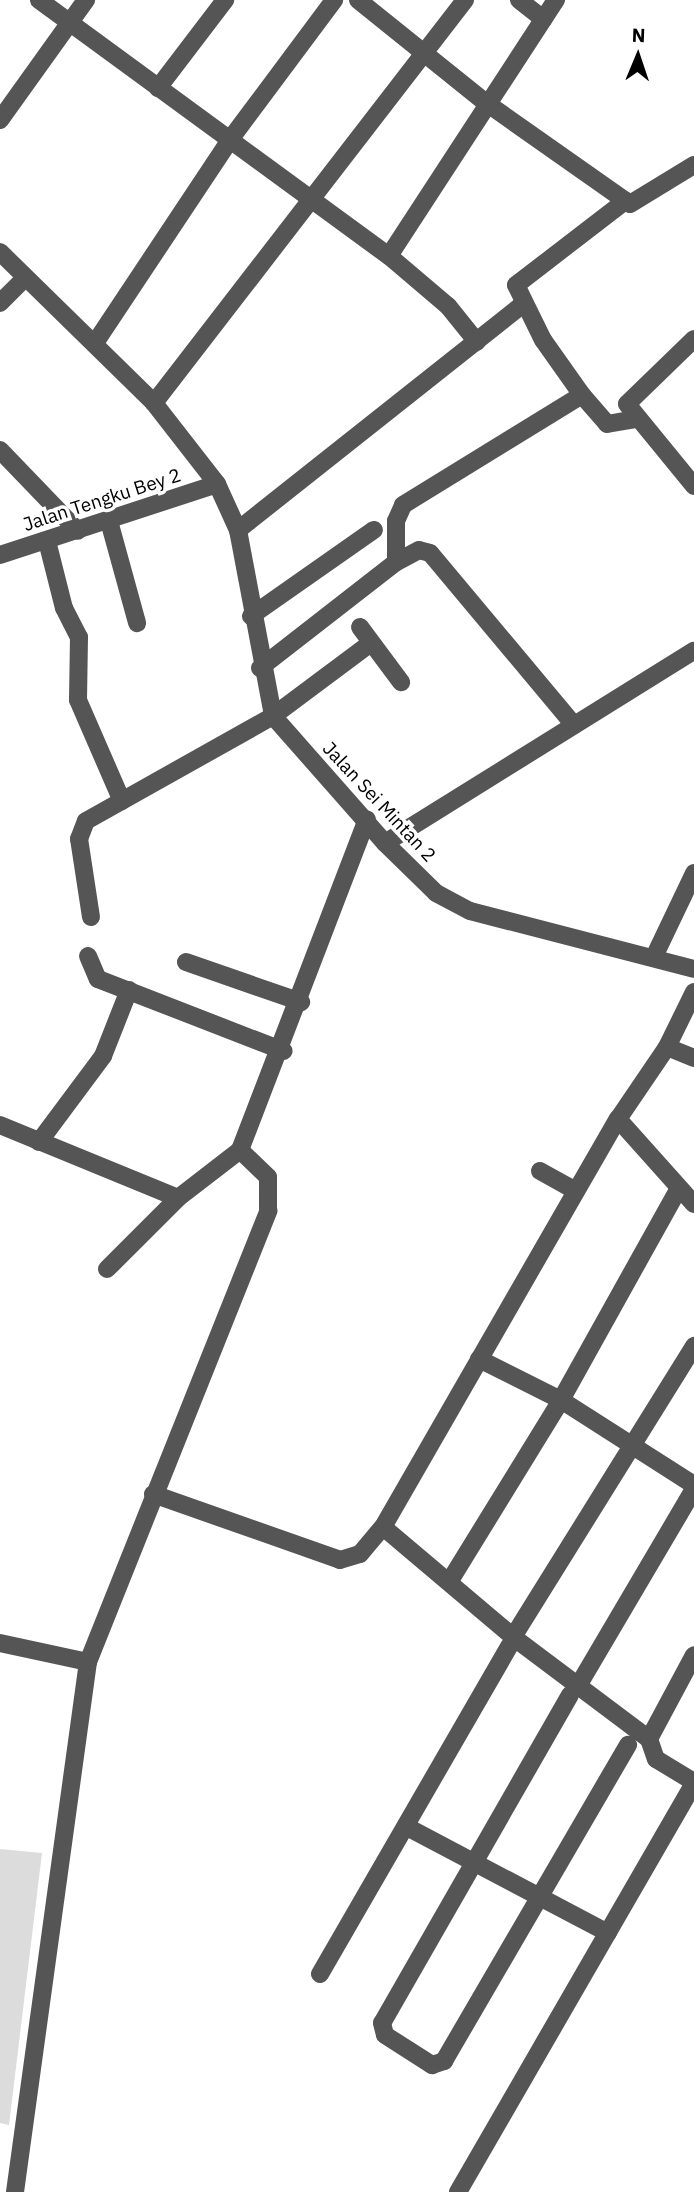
<!DOCTYPE html>
<html>
<head>
<meta charset="utf-8">
<style>
  body { margin:0 }
  #map { position:relative; width:694px; height:2192px; overflow:hidden; background:#fff; font-family:"IBM Plex Sans",sans-serif }
  div>[style] { position:absolute }
  .green>* { inset:0; background:#dcdcdc }
  .minor>* { height:18px; margin:-9px; padding:0 9px; transform-origin:9px; border-radius:9px; background:#555 }
  span { translate:-50% -50%; white-space:nowrap; text-align:center; line-height:1.15; -webkit-text-stroke:7px #fff; paint-order:stroke }
  .street-label { font-size:19px; color:#000 }
  .north { position:absolute; left:603px; top:21px; width:70px; height:70px; -webkit-text-stroke:5px #fff; paint-order:stroke; rotate:2deg; font-size:19px; font-weight:700; line-height:28px; text-align:center; color:#000 }
  .north::after { content:''; display:block; margin:auto; width:24px; height:32px; background:#000; clip-path:polygon(50% 0,100% 100%,50% 72%,0 100%) }
</style>
</head>
<body>
<div id="map">
  <div class="green">
    <div style="clip-path:polygon(0 1849px,42px 1853px,9px 2125px,0 2123px)"></div>
  </div>
  <div class="minor">
    <div style="left:39px;top:0;width:434px;rotate:36.2deg"></div>
    <div style="left:389px;top:256px;width:77px;rotate:40.3deg"></div>
    <div style="left:448px;top:306px;width:46px;rotate:51.1deg"></div>
    <div style="left:358px;top:0;width:163px;rotate:38.8deg"></div>
    <div style="left:485px;top:102px;width:177px;rotate:35.1deg"></div>
    <div style="left:630px;top:204px;width:75px;rotate:-31.4deg"></div>
    <div style="left:519px;top:0;width:31px;rotate:38deg"></div>
    <div style="left:158px;top:88px;width:111px;rotate:-52.7deg"></div>
    <div style="left:0;top:120px;width:148px;rotate:-54.4deg"></div>
    <div style="left:0;top:252px;width:216px;rotate:44.4deg"></div>
    <div style="left:154px;top:403px;width:103px;rotate:52.1deg"></div>
    <div style="left:217px;top:484px;width:51px;rotate:65.5deg"></div>
    <div style="left:238px;top:530px;width:189px;rotate:79.3deg"></div>
    <div style="left:273px;top:716px;width:169px;rotate:48.6deg"></div>
    <div style="left:385px;top:843px;width:71px;rotate:44.4deg"></div>
    <div style="left:436px;top:893px;width:38px;rotate:28deg"></div>
    <div style="left:470px;top:911px;width:231px;rotate:14.5deg"></div>
    <div style="left:389px;top:256px;width:306px;rotate:-56.9deg"></div>
    <div style="left:0;top:303px;width:35px;rotate:-45deg"></div>
    <div style="left:694px;top:339px;width:93px;rotate:135.9deg"></div>
    <div style="left:627px;top:404px;width:106px;rotate:50.7deg"></div>
    <div style="left:95px;top:343px;width:242px;rotate:-56.4deg"></div>
    <div style="left:229px;top:141px;width:176px;rotate:-53.3deg"></div>
    <div style="left:582px;top:395px;width:38px;rotate:49deg"></div>
    <div style="left:607px;top:424px;width:27px;rotate:-10deg"></div>
    <div style="left:154px;top:403px;width:509px;rotate:-52.34deg"></div>
    <div style="left:0;top:450px;width:112px;rotate:46.1deg"></div>
    <div style="left:109px;top:521px;width:106px;rotate:74.6deg"></div>
    <div style="left:238px;top:530px;width:364px;rotate:-38.4deg"></div>
    <div style="left:47px;top:541px;width:69px;rotate:75.8deg"></div>
    <div style="left:64px;top:608px;width:33px;rotate:63deg"></div>
    <div style="left:79px;top:637px;width:63px;rotate:90.9deg"></div>
    <div style="left:78px;top:700px;width:110px;rotate:66.5deg"></div>
    <div style="left:0;top:555px;width:228px;rotate:-18.1deg"></div>
    <div style="left:251px;top:616px;width:150px;rotate:-35deg"></div>
    <div style="left:360px;top:627px;width:69px;rotate:53.3deg"></div>
    <div style="left:260px;top:668px;width:172px;rotate:-37.9deg"></div>
    <div style="left:574px;top:725px;width:224px;rotate:-129.9deg"></div>
    <div style="left:430px;top:553px;width:11px;rotate:-165deg"></div>
    <div style="left:419px;top:550px;width:26px;rotate:152deg"></div>
    <div style="left:396px;top:562px;width:41px;rotate:-90deg"></div>
    <div style="left:396px;top:521px;width:17px;rotate:-66deg"></div>
    <div style="left:403px;top:505px;width:210px;rotate:-31.6deg"></div>
    <div style="left:582px;top:395px;width:67px;rotate:-125.3deg"></div>
    <div style="left:543px;top:340px;width:61px;rotate:-116.1deg"></div>
    <div style="left:516px;top:285px;width:138px;rotate:-37.6deg"></div>
    <div style="left:385px;top:843px;width:364px;rotate:-31.9deg"></div>
    <div style="left:91px;top:917px;width:79px;rotate:-98.7deg"></div>
    <div style="left:79px;top:839px;width:19px;rotate:-69deg"></div>
    <div style="left:86px;top:821px;width:214px;rotate:-29.3deg"></div>
    <div style="left:273px;top:716px;width:122px;rotate:-36.7deg"></div>
    <div style="left:88px;top:956px;width:25px;rotate:67deg"></div>
    <div style="left:98px;top:979px;width:199px;rotate:21.2deg"></div>
    <div style="left:654px;top:957px;width:93px;rotate:-64.5deg"></div>
    <div style="left:186px;top:962px;width:122px;rotate:19.2deg"></div>
    <div style="left:694px;top:992px;width:61px;rotate:116.1deg"></div>
    <div style="left:667px;top:1047px;width:87px;rotate:124.2deg"></div>
    <div style="left:618px;top:1119px;width:114px;rotate:48.2deg"></div>
    <div style="left:667px;top:1047px;width:29px;rotate:22deg"></div>
    <div style="left:0;top:1125px;width:192px;rotate:22.3deg"></div>
    <div style="left:39px;top:1142px;width:107px;rotate:-53.3deg"></div>
    <div style="left:103px;top:1056px;width:71px;rotate:-68.5deg"></div>
    <div style="left:540px;top:1171px;width:41px;rotate:29.1deg"></div>
    <div style="left:107px;top:1269px;width:100px;rotate:-45deg"></div>
    <div style="left:178px;top:1198px;width:78px;rotate:-37.7deg"></div>
    <div style="left:240px;top:1150px;width:354px;rotate:-69deg"></div>
    <div style="left:479px;top:1359px;width:92px;rotate:26.6deg"></div>
    <div style="left:561px;top:1400px;width:158px;rotate:32.6deg"></div>
    <div style="left:153px;top:1494px;width:198px;rotate:19.4deg"></div>
    <div style="left:340px;top:1560px;width:21px;rotate:-17deg"></div>
    <div style="left:360px;top:1554px;width:35px;rotate:-50deg"></div>
    <div style="left:383px;top:1527px;width:170px;rotate:40.2deg"></div>
    <div style="left:513px;top:1637px;width:170px;rotate:36.9deg"></div>
    <div style="left:649px;top:1739px;width:21px;rotate:71deg"></div>
    <div style="left:656px;top:1759px;width:44px;rotate:31.2deg"></div>
    <div style="left:383px;top:1527px;width:471px;rotate:-60.1deg"></div>
    <div style="left:451px;top:1579px;width:210px;rotate:-58.4deg"></div>
    <div style="left:561px;top:1400px;width:240px;rotate:-60.9deg"></div>
    <div style="left:513px;top:1637px;width:343px;rotate:-58.1deg"></div>
    <div style="left:0;top:1643px;width:90px;rotate:12.2deg"></div>
    <div style="left:578px;top:1686px;width:229px;rotate:-59.5deg"></div>
    <div style="left:570px;top:1695px;width:378px;rotate:119.8deg"></div>
    <div style="left:382px;top:2023px;width:12px;rotate:76deg"></div>
    <div style="left:385px;top:2035px;width:56px;rotate:32.6deg"></div>
    <div style="left:432px;top:2065px;width:13px;rotate:-18deg"></div>
    <div style="left:444px;top:2061px;width:366px;rotate:-59.8deg"></div>
    <div style="left:649px;top:1739px;width:95px;rotate:-61.8deg"></div>
    <div style="left:407px;top:1827px;width:227px;rotate:27.8deg"></div>
    <div style="left:320px;top:1974px;width:379px;rotate:-60deg"></div>
    <div style="left:15px;top:2192px;width:535px;rotate:-82.16deg"></div>
    <div style="left:88px;top:1662px;width:486px;rotate:-68.2deg"></div>
    <div style="left:268px;top:1211px;width:34px;rotate:-90deg"></div>
    <div style="left:268px;top:1177px;width:39px;rotate:-136deg"></div>
    <div style="left:458px;top:2192px;width:471px;rotate:-60deg"></div>
  </div>
  <div class="street-label">
    <span style="left:102px;top:500px;rotate:-18deg">Jalan Tengku Bey 2</span>
    <span style="left:379px;top:802px;rotate:47deg">Jalan Sei Mintan 2</span>
  </div>
  <div class="north">N</div>
</div>
</body>
</html>
